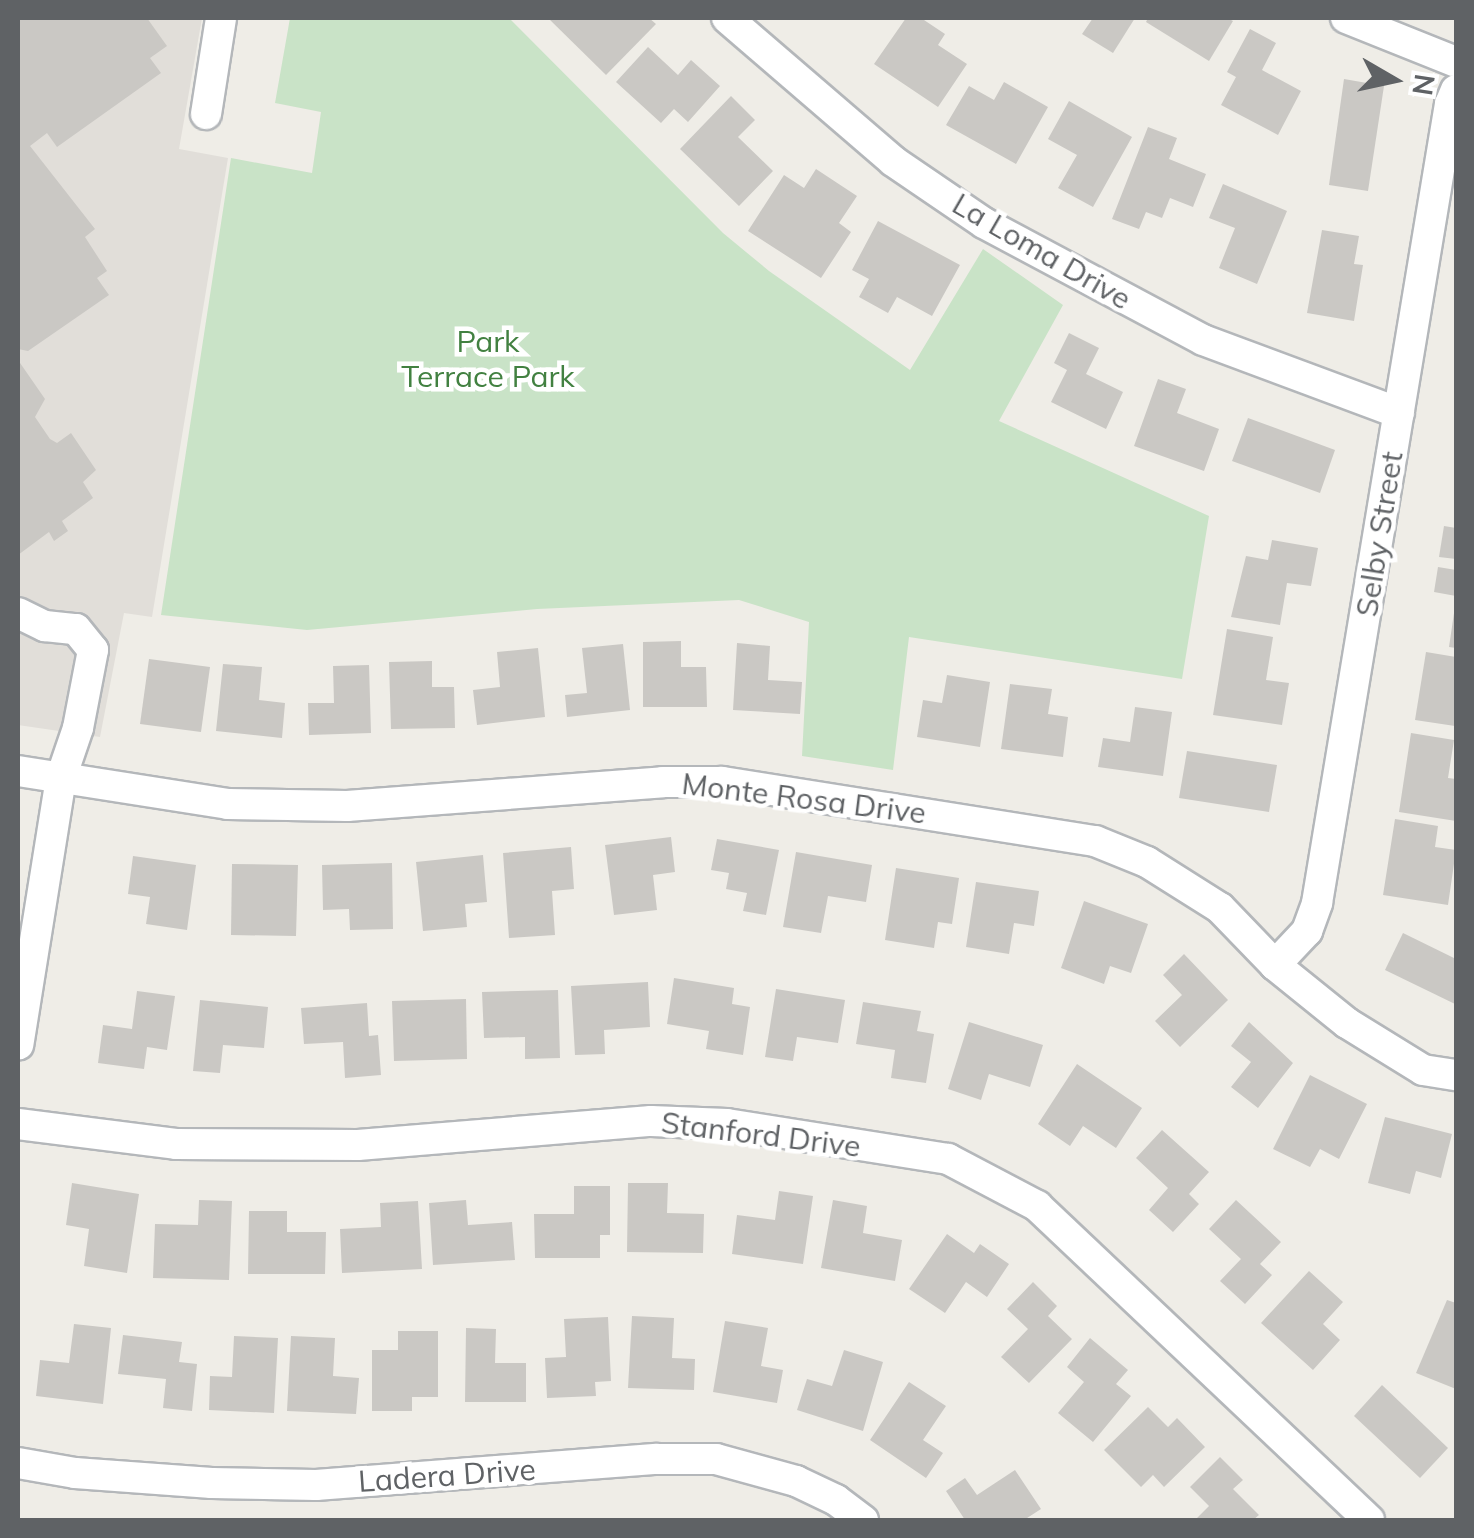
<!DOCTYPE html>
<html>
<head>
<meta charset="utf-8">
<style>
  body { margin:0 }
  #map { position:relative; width:1474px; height:1538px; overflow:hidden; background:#efede7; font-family:Mulish,sans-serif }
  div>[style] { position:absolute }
  .education>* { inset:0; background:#e1ded9 }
  .green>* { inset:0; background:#c9e3c7 }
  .building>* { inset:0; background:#cac8c4 }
  .roads { filter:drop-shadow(2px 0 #b4b7ba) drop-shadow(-2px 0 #b4b7ba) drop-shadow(0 2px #b4b7ba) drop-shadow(0 -2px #b4b7ba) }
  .minor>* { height:30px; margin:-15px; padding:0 15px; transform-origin:15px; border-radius:15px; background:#fff }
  span { translate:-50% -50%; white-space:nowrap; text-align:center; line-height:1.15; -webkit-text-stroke:9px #fff; paint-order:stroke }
  .street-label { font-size:30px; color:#5f6265 }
  .park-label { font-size:30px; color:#428141 }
  .frame { position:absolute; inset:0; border:20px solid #5f6265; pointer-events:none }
  .north { position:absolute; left:1344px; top:30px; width:100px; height:100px; -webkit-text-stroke:8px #fff; paint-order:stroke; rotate:99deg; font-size:28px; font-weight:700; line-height:40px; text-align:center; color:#5f6265 }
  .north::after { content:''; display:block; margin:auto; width:35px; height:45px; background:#5f6265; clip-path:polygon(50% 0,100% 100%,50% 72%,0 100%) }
</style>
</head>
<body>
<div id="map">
  <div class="education">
    <div style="clip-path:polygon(18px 18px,202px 18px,179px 149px,228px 158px,152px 617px,124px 613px,100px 737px,18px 725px)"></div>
  </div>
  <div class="green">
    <div style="clip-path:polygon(290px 18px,509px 18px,723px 233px,769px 271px,910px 370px,983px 249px,1063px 305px,999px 421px,1209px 516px,1182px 679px,909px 637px,893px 770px,802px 756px,809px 622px,739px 600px,537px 609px,307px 630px,161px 615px,231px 158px,312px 173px,321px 112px,275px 103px)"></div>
  </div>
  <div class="building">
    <div style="clip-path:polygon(18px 18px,147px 18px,167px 46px,150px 58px,161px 73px,57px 147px,47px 133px,30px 146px,95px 229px,85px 237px,107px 271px,97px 278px,109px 295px,28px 351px,18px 349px)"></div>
    <div style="clip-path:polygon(548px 18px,649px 18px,656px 24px,606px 75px)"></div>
    <div style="clip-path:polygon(906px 18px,921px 18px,945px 34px,938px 45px,967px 64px,938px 107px,874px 64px)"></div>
    <div style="clip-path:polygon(1093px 18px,1135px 18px,1113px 53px,1082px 34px)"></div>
    <div style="clip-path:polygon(1148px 18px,1227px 18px,1233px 21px,1209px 61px,1146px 22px)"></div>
    <div style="clip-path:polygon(1250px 29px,1276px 43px,1262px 70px,1301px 91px,1278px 135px,1221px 105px,1236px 77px,1227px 72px)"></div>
    <div style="clip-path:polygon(648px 47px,678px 75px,691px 60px,720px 86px,688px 122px,674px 109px,661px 123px,616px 82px)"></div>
    <div style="clip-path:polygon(1344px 79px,1384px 86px,1368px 191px,1329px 185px)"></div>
    <div style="clip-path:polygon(1004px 82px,1048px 107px,1016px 164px,946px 125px,969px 86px,994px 100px)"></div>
    <div style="clip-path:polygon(731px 96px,755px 120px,738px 137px,773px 171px,739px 206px,680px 149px)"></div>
    <div style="clip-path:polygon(1069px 101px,1132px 137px,1093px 207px,1058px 188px,1077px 155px,1048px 139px)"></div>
    <div style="clip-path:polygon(1148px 127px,1177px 138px,1169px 159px,1206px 174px,1193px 207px,1170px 198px,1162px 218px,1146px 212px,1139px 229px,1112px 219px)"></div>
    <div style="clip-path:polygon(816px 169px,857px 196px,839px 223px,851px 232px,821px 278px,748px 231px,784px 175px,804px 188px)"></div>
    <div style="clip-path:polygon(1223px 184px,1287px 211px,1257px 284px,1219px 268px,1235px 228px,1209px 218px)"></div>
    <div style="clip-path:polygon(878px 221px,960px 265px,932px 316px,897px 297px,888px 313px,859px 297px,869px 279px,852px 270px)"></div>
    <div style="clip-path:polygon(1322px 230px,1359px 236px,1354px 264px,1363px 265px,1354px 321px,1307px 313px)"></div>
    <div style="clip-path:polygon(1069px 333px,1099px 348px,1086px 374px,1123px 392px,1106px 429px,1051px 402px,1067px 370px,1054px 363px)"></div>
    <div style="clip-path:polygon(18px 360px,45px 399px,35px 417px,50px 439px,57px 443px,71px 433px,96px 470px,83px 482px,93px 498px,62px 521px,68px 531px,54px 541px,49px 532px,18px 555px)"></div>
    <div style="clip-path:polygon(1158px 379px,1186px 389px,1177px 413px,1219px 429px,1204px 471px,1134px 446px)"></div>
    <div style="clip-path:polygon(1248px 418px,1335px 450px,1320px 493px,1232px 461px)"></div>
    <div style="clip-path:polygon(1444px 526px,1456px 528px,1456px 559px,1439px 557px)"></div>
    <div style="clip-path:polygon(1272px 540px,1318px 548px,1311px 586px,1287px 583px,1280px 625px,1231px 617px,1246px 556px,1268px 560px)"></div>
    <div style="clip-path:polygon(1438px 567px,1456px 570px,1456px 596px,1434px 592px)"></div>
    <div style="clip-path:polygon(1454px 613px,1456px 613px,1456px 648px,1449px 647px)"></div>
    <div style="clip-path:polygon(1227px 629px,1273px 637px,1266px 680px,1289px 683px,1282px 725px,1213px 715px)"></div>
    <div style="clip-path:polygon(681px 641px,681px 667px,706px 667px,707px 707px,643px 707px,643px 642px)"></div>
    <div style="clip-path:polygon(737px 643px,770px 646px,768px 680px,802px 682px,800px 714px,733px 710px)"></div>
    <div style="clip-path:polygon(623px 644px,630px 710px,567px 717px,565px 695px,587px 693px,582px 648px)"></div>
    <div style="clip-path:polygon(538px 648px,545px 717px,477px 725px,473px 690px,500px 687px,497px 652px)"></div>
    <div style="clip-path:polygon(1426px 652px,1456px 657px,1455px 726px,1415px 720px)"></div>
    <div style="clip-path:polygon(149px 659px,210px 667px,201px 732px,140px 724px)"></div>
    <div style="clip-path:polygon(432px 661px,432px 687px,454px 687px,455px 728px,391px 729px,389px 662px)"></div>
    <div style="clip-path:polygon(223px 664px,262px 667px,259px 700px,285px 703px,282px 738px,216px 731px)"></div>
    <div style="clip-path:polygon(369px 665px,371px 733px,309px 735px,308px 703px,334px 703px,333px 666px)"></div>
    <div style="clip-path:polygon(947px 675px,990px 682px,980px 747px,917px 737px,923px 700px,942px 703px)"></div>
    <div style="clip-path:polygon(1010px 684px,1052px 689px,1048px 714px,1068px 717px,1063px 757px,1001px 749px)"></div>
    <div style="clip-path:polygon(1135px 707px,1172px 712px,1163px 776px,1098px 767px,1103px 738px,1130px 742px)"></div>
    <div style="clip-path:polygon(1411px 733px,1454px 740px,1448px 778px,1456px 779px,1456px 821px,1399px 812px)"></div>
    <div style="clip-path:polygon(1187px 751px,1277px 765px,1269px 812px,1179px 798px)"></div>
    <div style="clip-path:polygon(1395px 819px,1438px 826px,1435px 847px,1456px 850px,1448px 905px,1383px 895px)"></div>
    <div style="clip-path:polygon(671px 837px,675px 872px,653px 875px,657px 910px,614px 915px,605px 845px)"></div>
    <div style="clip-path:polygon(717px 839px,779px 850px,766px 915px,743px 911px,747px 893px,726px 889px,729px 873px,711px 870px)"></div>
    <div style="clip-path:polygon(571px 847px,574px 889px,552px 891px,555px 935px,509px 938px,503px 853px)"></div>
    <div style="clip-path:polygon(796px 852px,872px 865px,866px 902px,828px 896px,821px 933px,783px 927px)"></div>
    <div style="clip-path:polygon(483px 855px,487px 902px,465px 904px,467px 927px,423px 931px,416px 862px)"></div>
    <div style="clip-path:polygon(133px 856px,196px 865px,187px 930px,146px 924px,150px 897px,128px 894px)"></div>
    <div style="clip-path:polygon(392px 863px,393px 929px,350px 930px,349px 909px,323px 910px,322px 865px)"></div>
    <div style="clip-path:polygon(232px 864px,298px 865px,296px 936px,231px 935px)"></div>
    <div style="clip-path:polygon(896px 868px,959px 878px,952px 924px,938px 922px,934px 948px,885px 940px)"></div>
    <div style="clip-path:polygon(976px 882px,1039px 891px,1034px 926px,1014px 923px,1009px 954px,966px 947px)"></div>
    <div style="clip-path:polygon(1084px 901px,1148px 924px,1131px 973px,1110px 966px,1104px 984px,1061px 968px)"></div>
    <div style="clip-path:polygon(1403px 933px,1456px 959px,1455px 1004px,1385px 970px)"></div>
    <div style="clip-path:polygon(1184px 954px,1228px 1000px,1180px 1047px,1155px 1021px,1182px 995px,1163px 975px)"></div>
    <div style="clip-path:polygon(674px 978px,734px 988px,732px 1004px,750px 1007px,743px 1055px,706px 1049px,709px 1031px,667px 1024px)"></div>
    <div style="clip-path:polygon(648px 982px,650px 1027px,604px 1030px,605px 1054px,575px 1055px,571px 986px)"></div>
    <div style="clip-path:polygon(776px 989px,845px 1000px,838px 1043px,797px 1037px,793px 1061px,765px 1057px)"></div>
    <div style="clip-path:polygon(558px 990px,560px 1058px,525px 1059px,525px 1037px,484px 1038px,482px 992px)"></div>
    <div style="clip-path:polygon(137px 991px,175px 996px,167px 1050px,147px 1047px,144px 1069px,98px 1063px,103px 1025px,132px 1029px)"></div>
    <div style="clip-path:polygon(466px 999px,467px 1059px,394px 1061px,392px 1001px)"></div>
    <div style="clip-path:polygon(200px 1000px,268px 1007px,264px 1048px,223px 1045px,220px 1073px,193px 1071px)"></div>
    <div style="clip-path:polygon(863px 1002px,921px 1011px,917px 1031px,934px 1034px,926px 1083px,891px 1078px,895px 1050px,856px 1044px)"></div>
    <div style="clip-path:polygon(367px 1003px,369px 1036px,378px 1035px,381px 1075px,345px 1078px,343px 1042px,304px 1044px,301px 1008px)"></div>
    <div style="clip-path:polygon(969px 1022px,1043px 1045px,1030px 1087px,989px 1074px,981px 1100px,948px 1089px)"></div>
    <div style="clip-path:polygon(1249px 1022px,1293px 1063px,1258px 1108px,1231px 1087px,1251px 1062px,1231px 1046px)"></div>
    <div style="clip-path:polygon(1077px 1064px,1142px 1108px,1116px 1148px,1083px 1126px,1070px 1146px,1038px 1124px)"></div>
    <div style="clip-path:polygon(1310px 1075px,1367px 1104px,1339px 1159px,1320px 1149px,1310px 1167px,1273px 1149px)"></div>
    <div style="clip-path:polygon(1385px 1117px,1452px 1134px,1441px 1178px,1416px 1171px,1410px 1194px,1368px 1183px)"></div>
    <div style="clip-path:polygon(1162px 1130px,1209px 1172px,1189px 1194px,1199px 1204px,1173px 1232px,1149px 1210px,1168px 1188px,1136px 1158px)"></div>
    <div style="clip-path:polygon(72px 1183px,139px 1194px,127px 1273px,84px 1266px,89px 1229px,66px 1225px)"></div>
    <div style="clip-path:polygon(628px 1183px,668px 1183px,667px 1213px,704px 1214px,703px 1253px,627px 1252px)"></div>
    <div style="clip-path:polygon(574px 1186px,610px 1186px,610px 1235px,600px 1235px,600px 1258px,535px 1258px,534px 1214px,574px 1214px)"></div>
    <div style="clip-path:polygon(779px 1191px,813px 1196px,803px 1264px,732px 1254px,737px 1215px,775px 1220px)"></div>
    <div style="clip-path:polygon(199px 1200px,232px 1201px,229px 1280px,153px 1278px,155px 1224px,198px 1225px)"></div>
    <div style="clip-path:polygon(466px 1200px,468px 1225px,512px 1222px,515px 1260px,433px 1265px,429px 1203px)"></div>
    <div style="clip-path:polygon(833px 1200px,867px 1206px,863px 1233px,902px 1240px,895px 1281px,821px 1268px)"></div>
    <div style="clip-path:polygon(1236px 1200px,1281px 1242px,1260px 1264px,1272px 1275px,1245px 1304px,1220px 1281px,1241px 1259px,1209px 1229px)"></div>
    <div style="clip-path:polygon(418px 1201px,422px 1269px,342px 1273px,340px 1229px,381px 1227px,380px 1203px)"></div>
    <div style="clip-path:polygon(249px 1211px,287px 1211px,287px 1232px,326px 1232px,325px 1274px,248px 1274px)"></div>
    <div style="clip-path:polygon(947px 1234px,974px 1253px,980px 1244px,1009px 1264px,987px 1297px,966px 1282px,945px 1313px,909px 1289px)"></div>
    <div style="clip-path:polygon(1309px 1271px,1343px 1302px,1323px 1324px,1340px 1340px,1313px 1370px,1261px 1323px)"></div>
    <div style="clip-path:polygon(1033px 1282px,1057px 1306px,1048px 1316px,1072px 1339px,1029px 1383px,1001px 1357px,1028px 1329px,1007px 1309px)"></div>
    <div style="clip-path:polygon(1447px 1300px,1456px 1303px,1456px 1389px,1416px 1373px)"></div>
    <div style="clip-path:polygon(632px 1316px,674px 1318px,672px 1358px,695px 1359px,694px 1390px,628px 1388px)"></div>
    <div style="clip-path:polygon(608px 1317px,611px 1381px,595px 1382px,596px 1396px,547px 1398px,545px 1358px,566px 1357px,564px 1319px)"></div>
    <div style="clip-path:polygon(725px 1321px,768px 1328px,761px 1366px,783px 1370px,777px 1403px,713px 1392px)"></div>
    <div style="clip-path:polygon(74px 1324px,111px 1328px,103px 1404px,36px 1396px,40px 1360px,69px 1363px)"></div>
    <div style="clip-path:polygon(466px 1328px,496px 1329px,495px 1363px,526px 1363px,526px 1402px,465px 1402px)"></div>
    <div style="clip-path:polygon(398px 1331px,438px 1331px,438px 1397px,412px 1397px,412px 1411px,372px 1411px,372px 1350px,398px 1350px)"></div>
    <div style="clip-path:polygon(123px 1335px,182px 1342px,179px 1362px,197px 1364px,192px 1411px,163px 1408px,166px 1379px,118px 1374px)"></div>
    <div style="clip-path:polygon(234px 1336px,278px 1338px,274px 1413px,209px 1410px,210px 1376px,232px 1377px)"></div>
    <div style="clip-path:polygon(291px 1336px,335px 1338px,333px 1376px,359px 1378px,356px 1414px,287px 1411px)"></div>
    <div style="clip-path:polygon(1090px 1338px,1128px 1370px,1116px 1384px,1131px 1396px,1093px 1442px,1058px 1413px,1084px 1382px,1067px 1367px)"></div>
    <div style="clip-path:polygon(844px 1350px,883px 1362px,863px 1431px,797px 1410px,807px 1379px,832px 1386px)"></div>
    <div style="clip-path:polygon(909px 1382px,946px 1406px,923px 1440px,943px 1453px,926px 1478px,870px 1440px)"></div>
    <div style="clip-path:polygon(1382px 1385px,1448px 1448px,1420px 1478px,1354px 1416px)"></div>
    <div style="clip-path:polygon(1148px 1407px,1168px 1427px,1177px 1418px,1205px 1447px,1164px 1487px,1153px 1475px,1141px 1487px,1104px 1450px)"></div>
    <div style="clip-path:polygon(1220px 1457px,1243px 1480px,1233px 1489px,1259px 1515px,1253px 1520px,1195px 1520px,1209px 1506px,1190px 1487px)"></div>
    <div style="clip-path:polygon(1015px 1470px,1041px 1509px,1024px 1520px,965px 1520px,946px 1491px,965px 1478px,977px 1495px)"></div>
  </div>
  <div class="roads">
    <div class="minor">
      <div style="left:727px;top:18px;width:219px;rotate:40.7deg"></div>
      <div style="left:893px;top:161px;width:110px;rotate:34.3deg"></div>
      <div style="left:984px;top:223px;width:248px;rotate:28.1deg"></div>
      <div style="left:1203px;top:340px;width:209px;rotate:20.4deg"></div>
      <div style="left:1346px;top:18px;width:118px;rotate:21.8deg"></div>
      <div style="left:206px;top:114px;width:97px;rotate:-81.1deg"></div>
      <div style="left:18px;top:613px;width:30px;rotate:26deg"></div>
      <div style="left:45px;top:626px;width:31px;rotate:6deg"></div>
      <div style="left:76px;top:629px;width:27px;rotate:51deg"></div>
      <div style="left:93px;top:650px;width:79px;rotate:100.9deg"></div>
      <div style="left:78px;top:728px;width:53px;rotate:108.8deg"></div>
      <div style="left:61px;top:778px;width:270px;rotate:99.1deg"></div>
      <div style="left:18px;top:771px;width:213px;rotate:8.9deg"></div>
      <div style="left:228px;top:804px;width:119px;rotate:1deg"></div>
      <div style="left:347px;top:806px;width:317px;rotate:-4.3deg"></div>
      <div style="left:663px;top:782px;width:59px"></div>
      <div style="left:722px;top:782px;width:378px;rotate:9deg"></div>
      <div style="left:1095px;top:841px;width:56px;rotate:22deg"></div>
      <div style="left:1147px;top:862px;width:86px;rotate:32.2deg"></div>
      <div style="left:1220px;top:908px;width:79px;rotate:46deg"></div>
      <div style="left:1275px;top:965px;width:92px;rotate:38.9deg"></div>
      <div style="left:1347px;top:1023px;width:89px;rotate:31.7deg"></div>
      <div style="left:1423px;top:1070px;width:33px;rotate:9deg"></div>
      <div style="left:1275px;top:965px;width:47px;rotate:-46.7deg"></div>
      <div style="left:1307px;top:931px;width:30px;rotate:-70deg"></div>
      <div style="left:1317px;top:903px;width:810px;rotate:-80.55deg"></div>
      <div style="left:1450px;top:104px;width:15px;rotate:-67deg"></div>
      <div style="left:18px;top:1124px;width:159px;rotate:7.2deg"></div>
      <div style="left:176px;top:1144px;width:182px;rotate:0.3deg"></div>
      <div style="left:358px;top:1145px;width:294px;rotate:-4.7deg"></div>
      <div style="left:651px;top:1121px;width:76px;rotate:2.3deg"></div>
      <div style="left:727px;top:1124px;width:224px;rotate:9deg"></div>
      <div style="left:948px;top:1159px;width:101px;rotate:27.8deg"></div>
      <div style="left:1037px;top:1206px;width:457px;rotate:43.4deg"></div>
      <div style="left:18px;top:1463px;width:58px;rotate:10deg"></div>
      <div style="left:75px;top:1473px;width:137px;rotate:4.2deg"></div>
      <div style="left:212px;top:1483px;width:104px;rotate:1.1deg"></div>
      <div style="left:316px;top:1485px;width:342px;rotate:-4.4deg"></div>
      <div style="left:657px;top:1459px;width:59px"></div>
      <div style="left:716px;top:1459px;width:83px;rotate:15.4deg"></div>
      <div style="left:796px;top:1481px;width:44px;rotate:25.4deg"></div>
      <div style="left:836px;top:1500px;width:34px;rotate:37deg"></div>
    </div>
  </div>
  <div class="street-label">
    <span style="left:1042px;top:251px;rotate:30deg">La Loma Drive</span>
    <span style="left:1379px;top:534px;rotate:-81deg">Selby Street</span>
    <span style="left:804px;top:798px;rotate:7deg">Monte Rosa Drive</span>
    <span style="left:761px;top:1134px;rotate:7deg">Stanford Drive</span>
    <span style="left:447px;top:1475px;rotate:-4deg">Ladera Drive</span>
  </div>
  <div class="park-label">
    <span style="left:488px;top:358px">Park<br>Terrace Park</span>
  </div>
  <div class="frame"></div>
  <div class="north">N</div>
</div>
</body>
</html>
